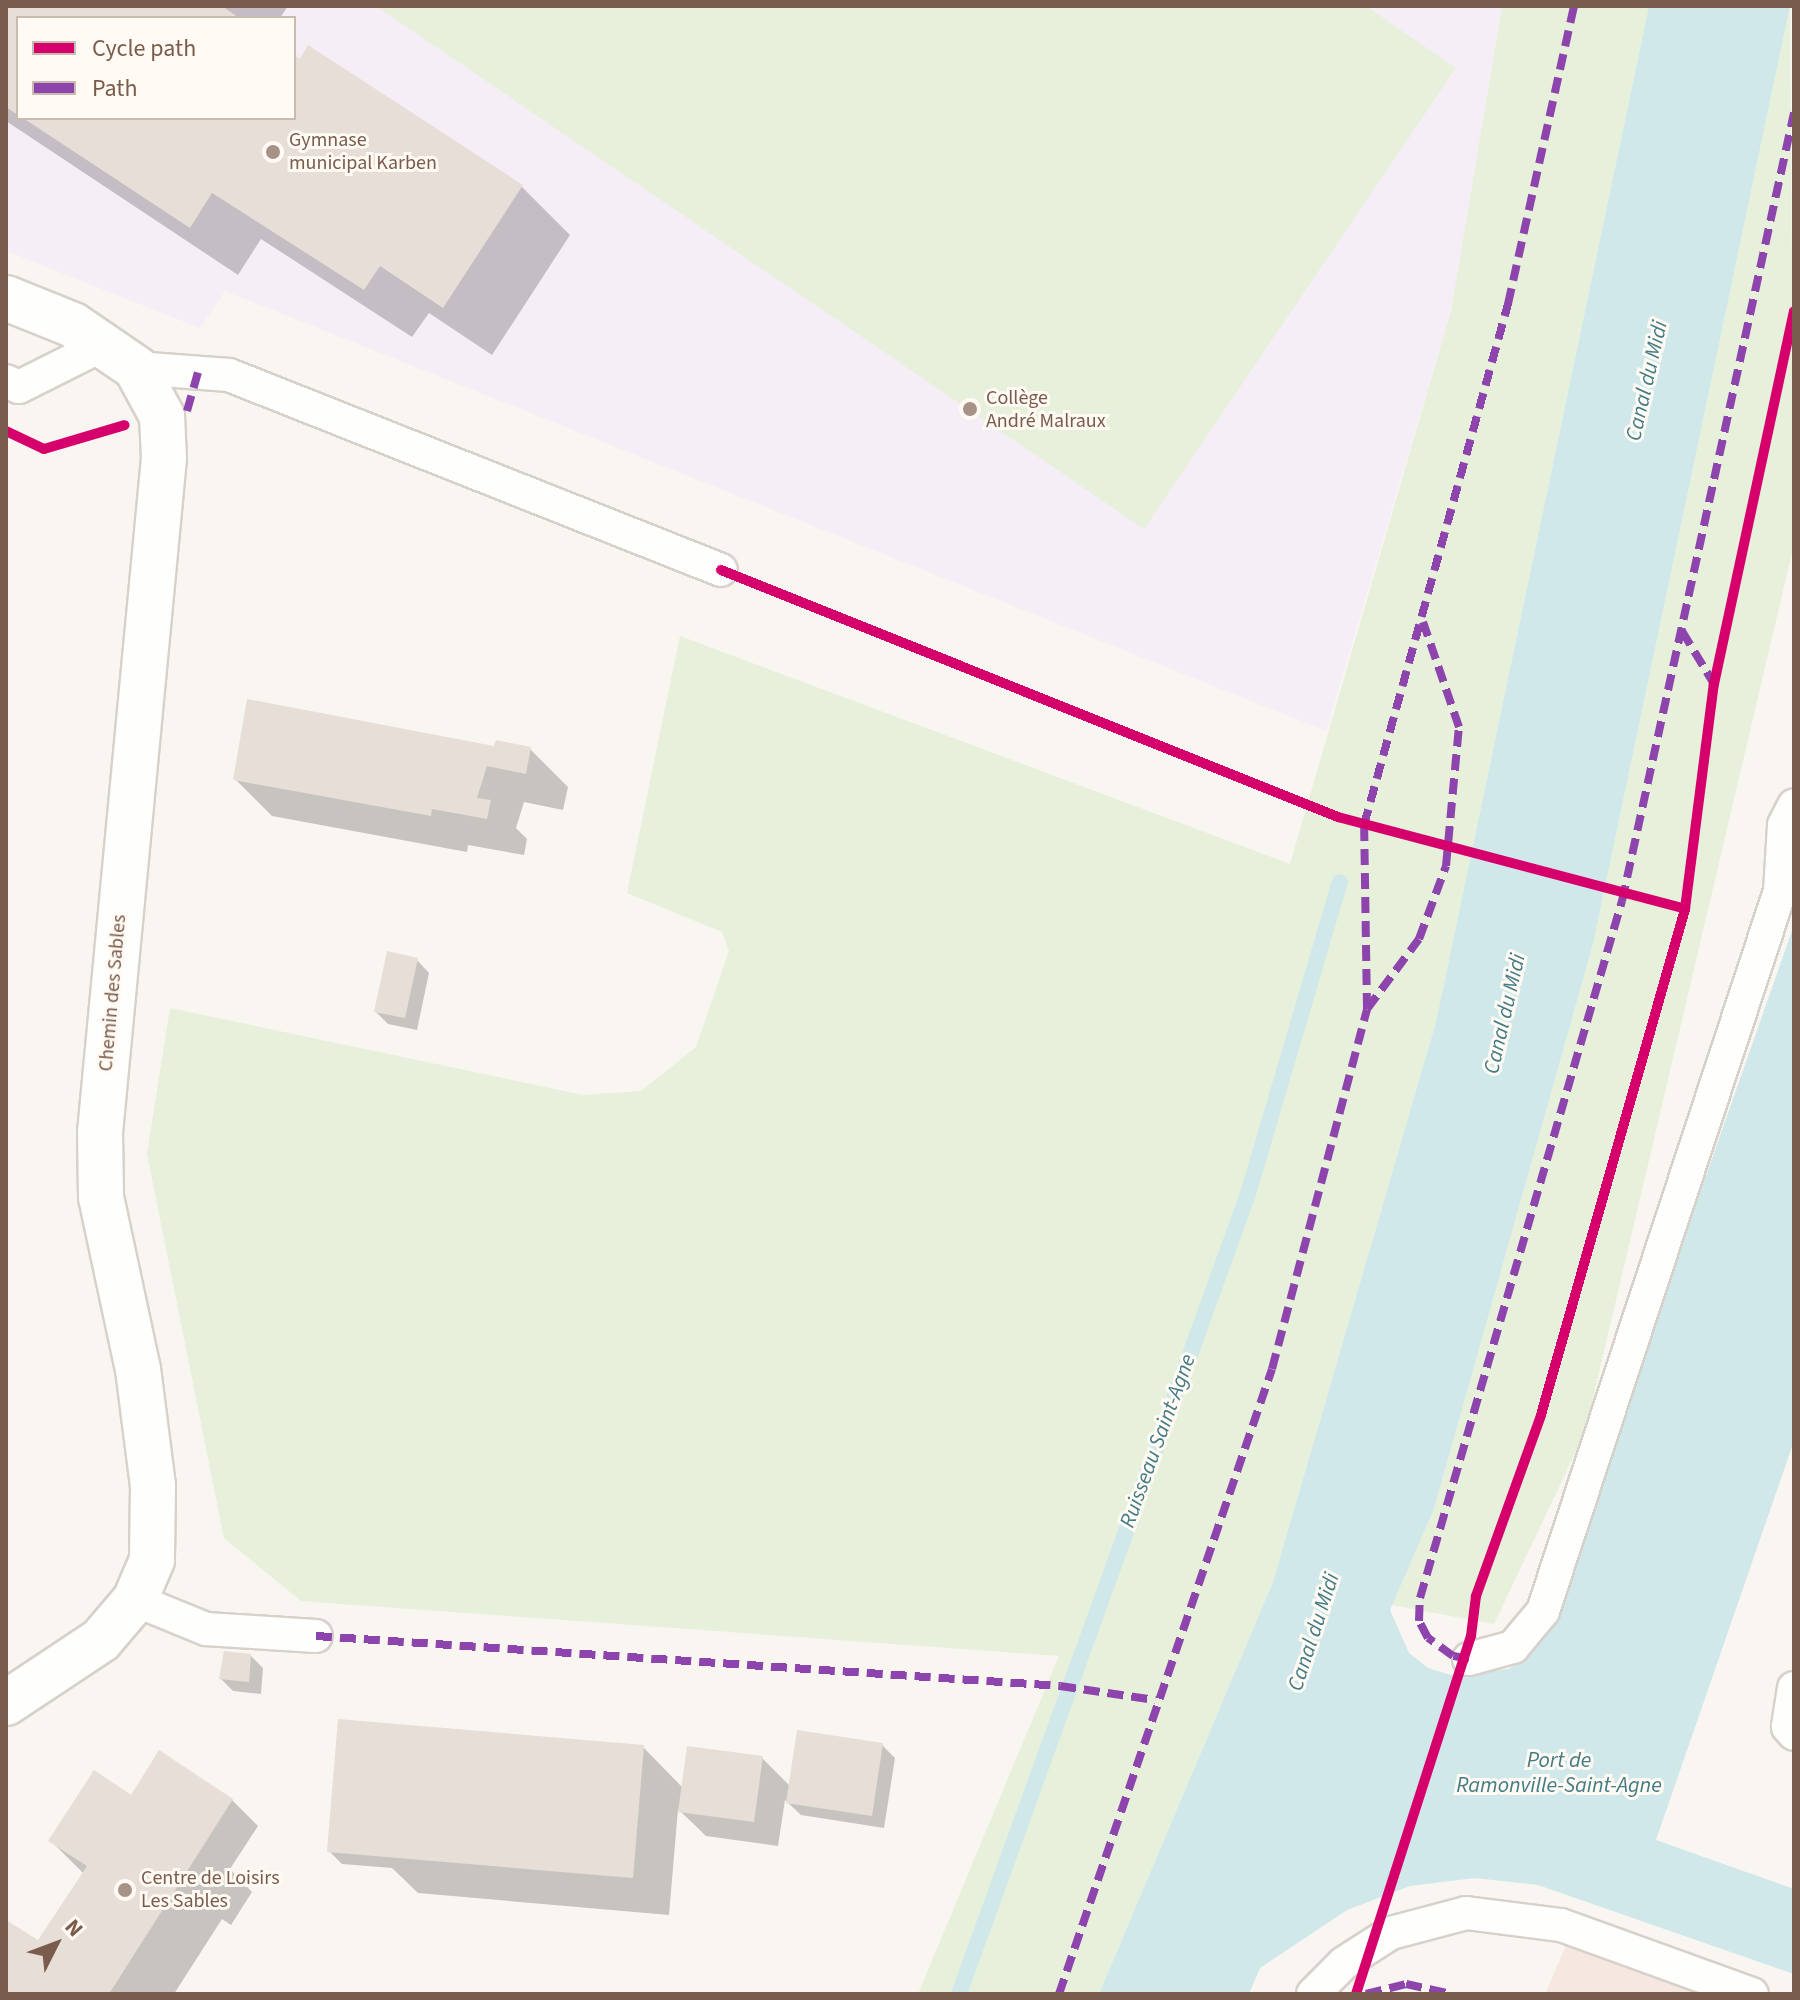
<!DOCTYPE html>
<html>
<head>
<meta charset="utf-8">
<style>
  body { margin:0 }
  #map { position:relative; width:1800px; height:2000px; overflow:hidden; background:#f9f5f0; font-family:"Source Sans 3",sans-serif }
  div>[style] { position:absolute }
  .commercial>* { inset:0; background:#f6e8e1 }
  .education>* { inset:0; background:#f6eef6 }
  .green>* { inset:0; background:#e7f0db }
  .water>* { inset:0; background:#d0e8ea }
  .shadow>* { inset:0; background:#0003 }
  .stream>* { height:16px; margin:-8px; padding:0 8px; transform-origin:8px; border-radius:8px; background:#d0e8ea }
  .building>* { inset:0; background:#e6ded7 }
  .roads { filter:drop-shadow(2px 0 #d7d1cb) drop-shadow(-2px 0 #d7d1cb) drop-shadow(0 2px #d7d1cb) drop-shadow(0 -2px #d7d1cb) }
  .service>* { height:32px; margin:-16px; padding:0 16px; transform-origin:16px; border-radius:16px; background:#fefefd }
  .minor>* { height:44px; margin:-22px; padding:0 22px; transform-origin:22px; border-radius:22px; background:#fefefd }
  .quiet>* { height:8px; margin-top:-4px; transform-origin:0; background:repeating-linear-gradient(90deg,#8e44ad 0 16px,transparent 0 24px) }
  .cycleway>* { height:10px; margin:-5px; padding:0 5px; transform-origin:5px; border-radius:5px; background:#d6006c }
  .dots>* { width:22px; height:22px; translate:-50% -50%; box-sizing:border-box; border:4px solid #fffaf3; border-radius:50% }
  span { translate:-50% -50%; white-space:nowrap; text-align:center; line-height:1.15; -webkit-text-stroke:6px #fffaf3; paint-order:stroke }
  .poi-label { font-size:20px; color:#7a5c4d }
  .left { translate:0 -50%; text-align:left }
  .street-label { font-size:20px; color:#7a5c4d }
  .water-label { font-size:22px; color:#437c86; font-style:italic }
  .frame { position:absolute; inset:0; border:8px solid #7a5c4d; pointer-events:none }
  .legend { position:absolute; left:16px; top:16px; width:280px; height:104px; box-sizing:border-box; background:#fffaf3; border:2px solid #cabbb1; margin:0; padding:10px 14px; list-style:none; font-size:24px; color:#7a5c4d }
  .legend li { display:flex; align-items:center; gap:16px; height:40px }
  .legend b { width:40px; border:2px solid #cabbb1 }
  .north { position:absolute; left:16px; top:1904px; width:80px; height:80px; -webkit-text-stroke:6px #fffaf3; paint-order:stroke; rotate:48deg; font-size:22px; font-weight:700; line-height:32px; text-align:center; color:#7a5c4d }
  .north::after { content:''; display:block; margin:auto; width:28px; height:36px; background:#7a5c4d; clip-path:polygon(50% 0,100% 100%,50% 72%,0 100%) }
</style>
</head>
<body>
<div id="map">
  <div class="commercial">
    <div style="clip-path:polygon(1568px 1941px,1712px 1994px,1545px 1994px)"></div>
  </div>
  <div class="education">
    <div style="clip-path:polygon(evenodd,6px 6px,1502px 6px,1451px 311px,1326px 731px,225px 291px,200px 328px,6px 251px,6px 6px,18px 18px,294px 18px,294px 118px,18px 118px,18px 18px)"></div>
  </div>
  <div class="green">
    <div style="clip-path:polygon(376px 6px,1366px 6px,1456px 68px,1144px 529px)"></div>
    <div style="clip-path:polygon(1502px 6px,1649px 6px,1436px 1022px,1273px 1582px,1099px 1994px,918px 1994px,1059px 1656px,301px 1601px,224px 1538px,147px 1154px,170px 1008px,583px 1095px,641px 1091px,696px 1047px,729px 951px,722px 932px,627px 893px,680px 636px,1290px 864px,1451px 311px)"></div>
    <div style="clip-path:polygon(1790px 6px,1794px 544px,1585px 1432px,1494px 1624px,1392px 1605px,1434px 1509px,1593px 944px)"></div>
  </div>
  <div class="water">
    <div style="clip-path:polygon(1649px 6px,1790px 6px,1593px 944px,1434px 1509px,1390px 1610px,1409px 1653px,1428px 1668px,1454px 1676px,1508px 1669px,1524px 1661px,1545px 1635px,1794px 925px,1794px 1441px,1656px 1840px,1794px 1889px,1794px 1974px,1538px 1885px,1475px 1878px,1410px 1886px,1347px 1910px,1260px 1968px,1249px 1994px,1099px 1994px,1273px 1582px,1436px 1022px)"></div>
  </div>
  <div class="shadow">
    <div style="clip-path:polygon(6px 6px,288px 6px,280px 18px,18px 18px,18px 118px,294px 118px,294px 57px,301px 61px,309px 48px,522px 187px,570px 235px,492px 355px,429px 313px,412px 337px,261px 239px,238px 275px,6px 121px)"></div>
    <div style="clip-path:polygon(495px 748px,530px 749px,568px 787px,563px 810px,524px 802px,516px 828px,527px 839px,524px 855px,468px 845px,467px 852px,272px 816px,235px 779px)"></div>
    <div style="clip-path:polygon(417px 960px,429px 973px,417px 1030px,388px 1024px,376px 1012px)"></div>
    <div style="clip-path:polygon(250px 1655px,263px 1668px,261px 1694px,233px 1691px,221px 1679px)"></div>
    <div style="clip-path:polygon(882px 1745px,895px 1758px,884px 1828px,801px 1815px,785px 1800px,778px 1846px,706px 1836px,678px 1809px,669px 1915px,418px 1893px,392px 1868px,342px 1864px,329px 1851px,643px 1747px,683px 1788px,762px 1758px,791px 1787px)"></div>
    <div style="clip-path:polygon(160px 1753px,232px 1800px,258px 1826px,230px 1869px,252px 1892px,231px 1925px,222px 1919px,174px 1994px,6px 1994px,6px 1922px,39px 1943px,84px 1874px,50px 1840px,132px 1797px)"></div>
  </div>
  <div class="stream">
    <div style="left:959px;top:1994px;width:851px;rotate:-70.14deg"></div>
    <div style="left:1248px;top:1194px;width:325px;rotate:-73.6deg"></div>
  </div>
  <div class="building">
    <div style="clip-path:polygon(6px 6px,222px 6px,239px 18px,18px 18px,18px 115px,6px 107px)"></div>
    <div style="clip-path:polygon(308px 45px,523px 185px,443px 308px,380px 266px,364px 290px,212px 193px,190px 228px,23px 118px,294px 118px,294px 55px,300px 59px)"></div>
    <div style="clip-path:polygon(247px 699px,494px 746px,496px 740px,531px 747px,526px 774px,487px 766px,477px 798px,491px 800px,487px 819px,432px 809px,431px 816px,233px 780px)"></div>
    <div style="clip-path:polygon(387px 951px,418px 958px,405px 1018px,374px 1012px)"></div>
    <div style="clip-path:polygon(224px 1651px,251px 1654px,249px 1682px,219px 1679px)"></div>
    <div style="clip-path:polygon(338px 1719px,644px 1745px,633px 1878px,327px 1852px)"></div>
    <div style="clip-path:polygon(797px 1730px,883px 1743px,872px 1816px,786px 1803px)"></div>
    <div style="clip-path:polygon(687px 1746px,763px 1756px,754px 1822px,678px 1812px)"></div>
    <div style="clip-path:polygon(159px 1750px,233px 1799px,109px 1994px,6px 1994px,6px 1920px,38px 1940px,87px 1866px,48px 1841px,94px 1770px,131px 1795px)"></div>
  </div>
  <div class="roads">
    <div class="service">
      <div style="left:136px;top:368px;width:93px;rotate:4.3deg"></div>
      <div style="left:229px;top:375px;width:529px;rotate:21.62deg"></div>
      <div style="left:6px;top:381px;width:14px;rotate:25deg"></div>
      <div style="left:19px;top:387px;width:96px;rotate:-26.6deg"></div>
      <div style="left:135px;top:1600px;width:77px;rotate:22.2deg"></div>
      <div style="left:206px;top:1629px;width:110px;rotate:3.6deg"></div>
      <div style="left:1469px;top:1659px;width:46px;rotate:-15.3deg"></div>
      <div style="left:1513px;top:1647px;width:47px;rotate:-50.2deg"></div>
      <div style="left:1543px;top:1611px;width:758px;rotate:-71.78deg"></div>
      <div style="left:1780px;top:891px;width:66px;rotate:-86.5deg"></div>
      <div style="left:1784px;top:825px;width:22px;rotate:-63deg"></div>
      <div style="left:1794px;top:1688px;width:39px;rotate:99deg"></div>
      <div style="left:1788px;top:1727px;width:9px;rotate:49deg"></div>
      <div style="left:1313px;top:1994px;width:44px;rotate:-45deg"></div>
      <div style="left:1344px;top:1963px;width:56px;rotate:-32.6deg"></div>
      <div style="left:1391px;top:1933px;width:78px;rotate:-14.9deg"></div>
      <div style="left:1466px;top:1913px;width:96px;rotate:7.2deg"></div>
      <div style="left:1561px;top:1925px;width:203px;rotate:19.9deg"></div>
    </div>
    <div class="minor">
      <div style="left:6px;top:298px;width:72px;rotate:21.9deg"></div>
      <div style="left:73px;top:325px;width:76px;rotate:34.3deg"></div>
      <div style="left:136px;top:368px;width:55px;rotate:61.6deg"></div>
      <div style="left:162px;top:416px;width:42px;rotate:87.3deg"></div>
      <div style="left:164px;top:458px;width:677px;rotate:95.42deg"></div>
      <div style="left:100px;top:1132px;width:65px;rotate:89.1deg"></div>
      <div style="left:101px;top:1197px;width:176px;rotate:77.9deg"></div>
      <div style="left:138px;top:1369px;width:118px;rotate:82.7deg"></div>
      <div style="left:153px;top:1486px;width:74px;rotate:90.8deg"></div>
      <div style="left:152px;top:1560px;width:43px;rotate:113deg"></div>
      <div style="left:135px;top:1600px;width:52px;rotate:130.4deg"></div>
      <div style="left:101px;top:1640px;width:114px;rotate:146.4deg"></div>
    </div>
  </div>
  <div class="quiet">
    <div style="left:187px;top:411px;width:41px;rotate:-74.2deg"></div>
    <div style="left:1682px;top:631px;width:62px;rotate:58.9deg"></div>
    <div style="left:1367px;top:1009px;width:87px;rotate:-53.4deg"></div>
    <div style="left:1419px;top:939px;width:78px;rotate:-69.7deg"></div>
    <div style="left:1446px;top:866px;width:140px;rotate:-84.7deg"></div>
    <div style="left:1459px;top:727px;width:111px;rotate:-108.9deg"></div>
    <div style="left:316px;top:1636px;width:746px;rotate:3.84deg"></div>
    <div style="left:1060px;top:1686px;width:96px;rotate:8.4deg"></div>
    <div style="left:1469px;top:1659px;width:16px;rotate:-169deg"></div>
    <div style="left:1453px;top:1656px;width:31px;rotate:-144deg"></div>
    <div style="left:1428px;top:1638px;width:19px;rotate:-118deg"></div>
    <div style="left:1419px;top:1621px;width:23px;rotate:-88deg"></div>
    <div style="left:1420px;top:1598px;width:726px;rotate:-73.84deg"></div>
    <div style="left:1622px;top:901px;width:807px;rotate:-77.69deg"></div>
    <div style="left:1059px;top:1994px;width:660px;rotate:-71.18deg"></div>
    <div style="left:1272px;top:1369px;width:372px;rotate:-75.2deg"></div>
    <div style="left:1367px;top:1009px;width:184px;rotate:-90.9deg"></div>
    <div style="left:1364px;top:825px;width:541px;rotate:-74.55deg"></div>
    <div style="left:1508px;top:304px;width:305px;rotate:-77.5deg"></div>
    <div style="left:1366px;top:1994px;width:41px;rotate:-14deg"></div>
    <div style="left:1406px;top:1984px;width:46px;rotate:12.5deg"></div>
  </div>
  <div class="cycleway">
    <div style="left:6px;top:431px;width:42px;rotate:25.3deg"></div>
    <div style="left:44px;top:449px;width:84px;rotate:-16.5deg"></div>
    <div style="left:721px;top:570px;width:665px;rotate:21.82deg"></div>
    <div style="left:1338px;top:817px;width:359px;rotate:14.8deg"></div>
    <div style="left:1356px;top:1994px;width:376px;rotate:-72.2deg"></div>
    <div style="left:1471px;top:1636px;width:40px;rotate:-82.9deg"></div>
    <div style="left:1476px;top:1596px;width:192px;rotate:-70.2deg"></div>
    <div style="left:1541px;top:1415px;width:526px;rotate:-74.11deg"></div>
    <div style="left:1685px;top:909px;width:227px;rotate:-82.7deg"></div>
    <div style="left:1714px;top:684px;width:381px;rotate:-77.9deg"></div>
  </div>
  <div class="dots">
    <div style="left:273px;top:152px;background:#a69286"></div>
    <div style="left:970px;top:409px;background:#a69286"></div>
    <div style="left:125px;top:1890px;background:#a69286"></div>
  </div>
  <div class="poi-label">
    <span class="left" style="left:289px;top:152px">Gymnase<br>municipal Karben</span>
    <span class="left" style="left:986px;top:410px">Collège<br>André Malraux</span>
    <span class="left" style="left:141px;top:1890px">Centre de Loisirs<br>Les Sables</span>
  </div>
  <div class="street-label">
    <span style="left:113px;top:993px;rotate:-85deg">Chemin des Sables</span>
  </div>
  <div class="water-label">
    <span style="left:1647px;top:381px;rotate:-77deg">Canal du Midi</span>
    <span style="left:1505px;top:1014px;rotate:-77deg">Canal du Midi</span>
    <span style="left:1158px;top:1441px;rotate:-70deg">Ruisseau Saint-Agne</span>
    <span style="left:1314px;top:1632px;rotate:-72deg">Canal du Midi</span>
    <span style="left:1559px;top:1773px">Port de<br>Ramonville-Saint-Agne</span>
  </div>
  <div class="frame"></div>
  <ul class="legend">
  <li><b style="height:10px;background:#d6006c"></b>Cycle path</li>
  <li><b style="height:10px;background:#8e44ad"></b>Path</li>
  </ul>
  <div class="north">N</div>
</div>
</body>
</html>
